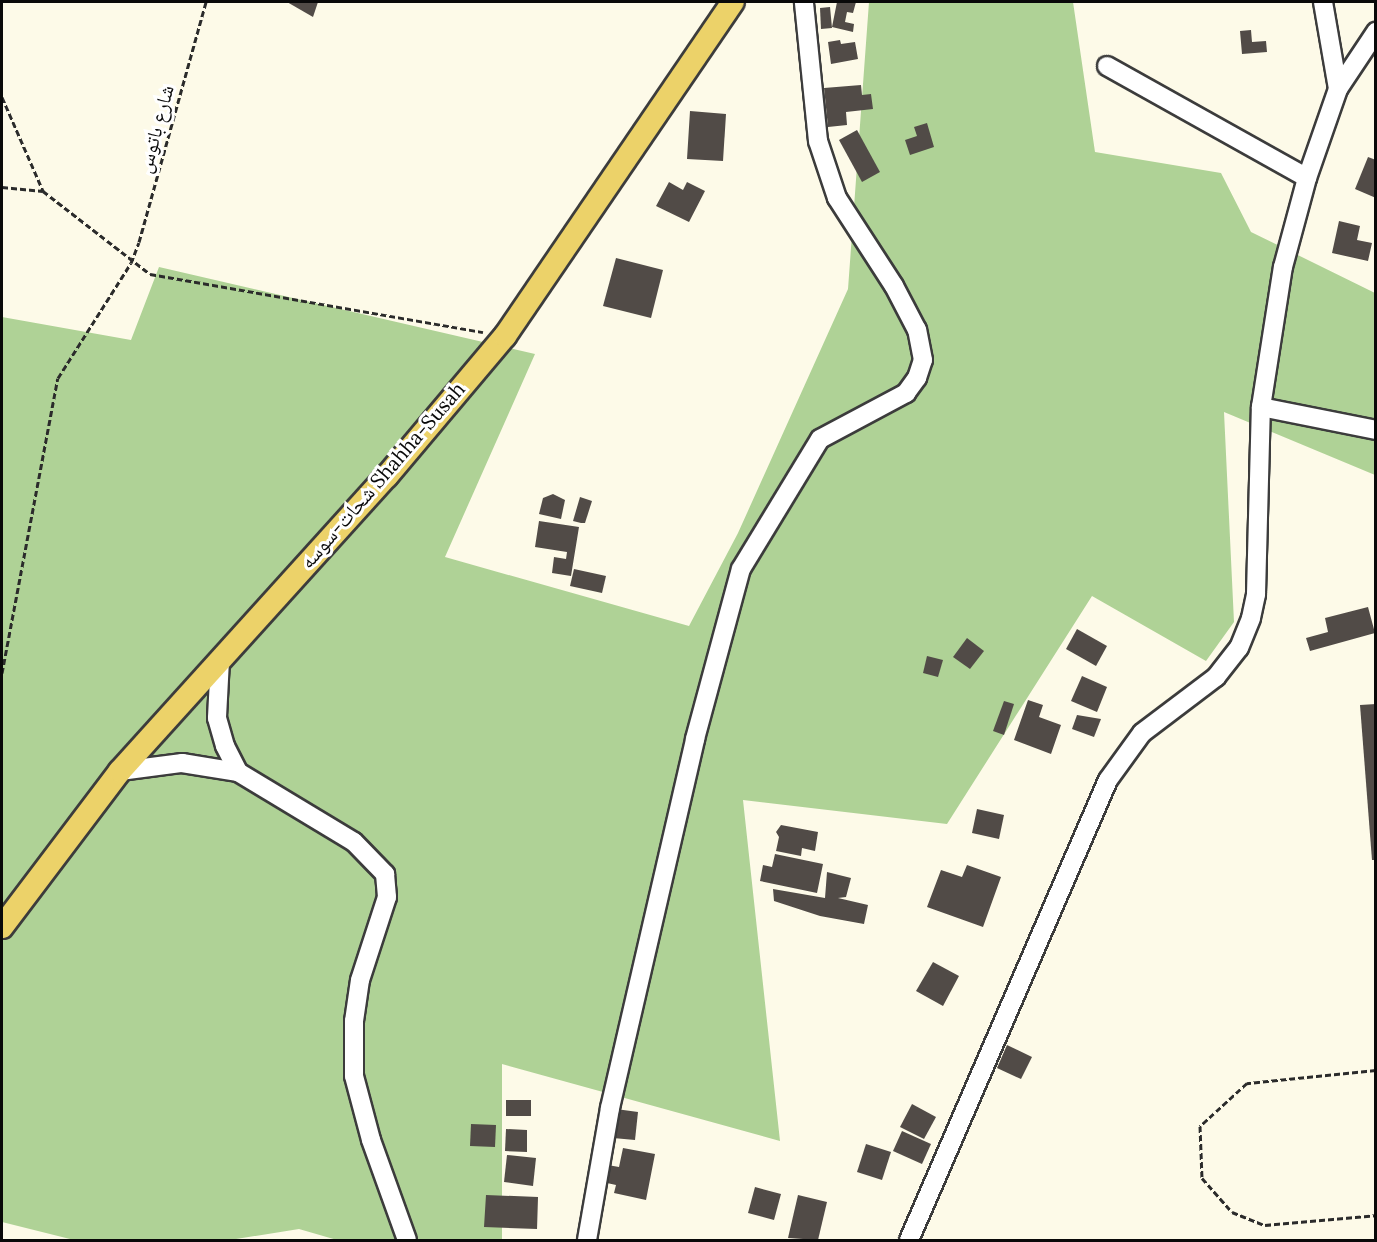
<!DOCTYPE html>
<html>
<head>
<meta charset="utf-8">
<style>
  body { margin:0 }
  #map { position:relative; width:1377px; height:1242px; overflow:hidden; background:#fdfae8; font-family:Lora,"Noto Naskh Arabic",serif }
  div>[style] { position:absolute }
  .forest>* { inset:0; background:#afd296 }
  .building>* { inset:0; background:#514b47 }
  .path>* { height:3px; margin-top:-1.5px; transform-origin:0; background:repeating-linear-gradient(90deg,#2b2b2b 0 6px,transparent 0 9px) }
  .roads { filter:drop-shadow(2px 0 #3c3c3c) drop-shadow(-2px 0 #3c3c3c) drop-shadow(0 2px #3c3c3c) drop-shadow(0 -2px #3c3c3c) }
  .minor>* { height:18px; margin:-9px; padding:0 9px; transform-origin:9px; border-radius:9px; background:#fff }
  .major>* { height:22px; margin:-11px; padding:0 11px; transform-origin:11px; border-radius:11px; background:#ecd269 }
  span { translate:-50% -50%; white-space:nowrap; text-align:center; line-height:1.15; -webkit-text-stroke:6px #fff; paint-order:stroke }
  .street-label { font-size:20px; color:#090909 }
  .frame { position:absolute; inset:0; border:3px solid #090909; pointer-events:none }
</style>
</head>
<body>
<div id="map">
  <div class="forest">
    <div style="clip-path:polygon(869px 2px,1073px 2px,1095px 152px,1221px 173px,1251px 232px,1375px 293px,1375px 475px,1224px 412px,1234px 622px,1206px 661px,1092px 596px,947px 824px,743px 800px,780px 1141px,502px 1064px,502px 1240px,337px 1240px,299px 1229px,230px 1240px,74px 1240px,2px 1222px,2px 317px,131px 340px,159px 267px,535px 354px,445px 557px,689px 626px,738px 533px,848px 289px)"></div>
  </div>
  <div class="building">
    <div style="clip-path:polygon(287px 2px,318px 2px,313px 17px)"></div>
    <div style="clip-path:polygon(837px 2px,856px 2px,853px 13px,847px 12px,845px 22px,854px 24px,853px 32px,832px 27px)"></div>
    <div style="clip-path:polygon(830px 7px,832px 28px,821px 29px,820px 8px)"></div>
    <div style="clip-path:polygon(1251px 30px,1252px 42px,1266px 41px,1267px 52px,1242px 54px,1240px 31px)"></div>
    <div style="clip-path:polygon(840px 40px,841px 44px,855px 42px,858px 59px,831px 64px,828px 42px)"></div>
    <div style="clip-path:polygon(861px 85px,862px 95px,871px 94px,873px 109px,846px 112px,847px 125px,828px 127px,824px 88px)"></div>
    <div style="clip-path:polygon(690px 111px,726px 114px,723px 161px,687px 159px)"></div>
    <div style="clip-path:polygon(927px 123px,934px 147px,910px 155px,905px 140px,917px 136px,914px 127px)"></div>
    <div style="clip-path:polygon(857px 130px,880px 172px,862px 182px,839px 140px)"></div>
    <div style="clip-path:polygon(1368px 157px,1376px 160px,1376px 198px,1355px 189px)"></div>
    <div style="clip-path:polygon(669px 182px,683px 190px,687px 182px,705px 191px,689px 222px,656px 206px)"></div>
    <div style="clip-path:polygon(1339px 221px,1360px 226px,1357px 240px,1372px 243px,1368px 261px,1332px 253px)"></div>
    <div style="clip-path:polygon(616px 258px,663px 270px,651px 318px,603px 306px)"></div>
    <div style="clip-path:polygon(553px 494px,565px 500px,561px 519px,539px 514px,543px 498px)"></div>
    <div style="clip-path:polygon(580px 497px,592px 501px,585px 523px,581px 523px,573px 521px)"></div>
    <div style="clip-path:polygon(539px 521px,579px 527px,571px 576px,552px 573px,554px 557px,566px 559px,567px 552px,535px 547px)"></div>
    <div style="clip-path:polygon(574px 569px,606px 576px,602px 593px,570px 586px)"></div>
    <div style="clip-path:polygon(1368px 607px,1375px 633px,1310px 651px,1306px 638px,1328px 632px,1325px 618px)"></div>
    <div style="clip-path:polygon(1077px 629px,1107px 646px,1096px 666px,1066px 649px)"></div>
    <div style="clip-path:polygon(967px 638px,984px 651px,970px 669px,953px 657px)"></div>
    <div style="clip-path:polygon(927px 656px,943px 660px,938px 677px,923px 673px)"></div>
    <div style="clip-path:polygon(1082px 676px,1107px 687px,1097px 712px,1071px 701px)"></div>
    <div style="clip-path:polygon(1028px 700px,1043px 705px,1039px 717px,1061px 725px,1051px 754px,1014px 740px)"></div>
    <div style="clip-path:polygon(1004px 701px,1014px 704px,1004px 735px,993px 731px)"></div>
    <div style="clip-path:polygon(1376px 704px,1376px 860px,1372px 860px,1360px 705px)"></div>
    <div style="clip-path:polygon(1077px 715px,1101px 719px,1094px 737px,1072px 729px)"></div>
    <div style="clip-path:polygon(977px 809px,1004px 815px,999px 839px,972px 833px)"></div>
    <div style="clip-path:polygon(781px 825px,818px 832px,815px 851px,802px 848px,801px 856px,776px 851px,779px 837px,776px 832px)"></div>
    <div style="clip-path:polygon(775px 854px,823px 864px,817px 893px,760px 881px,763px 865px,772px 867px)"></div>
    <div style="clip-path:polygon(967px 865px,1001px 877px,983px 927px,927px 907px,941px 870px,962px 877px)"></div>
    <div style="clip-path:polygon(827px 872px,851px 878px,846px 897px,838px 898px,868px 905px,864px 924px,820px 916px,774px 901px,773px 889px,825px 898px)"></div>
    <div style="clip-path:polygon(933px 962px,959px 976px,943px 1006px,916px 991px)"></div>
    <div style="clip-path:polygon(1007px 1045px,1032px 1057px,1021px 1079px,997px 1068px)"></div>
    <div style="clip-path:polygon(506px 1100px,531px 1100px,531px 1116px,506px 1116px)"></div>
    <div style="clip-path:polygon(912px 1104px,936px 1117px,924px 1139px,900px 1127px)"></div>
    <div style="clip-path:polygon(616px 1109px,638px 1112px,635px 1140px,613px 1138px)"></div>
    <div style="clip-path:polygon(471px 1124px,496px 1125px,495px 1147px,470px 1146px)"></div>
    <div style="clip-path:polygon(506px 1129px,527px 1130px,527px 1152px,505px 1151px)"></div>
    <div style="clip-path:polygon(902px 1131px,931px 1144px,922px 1164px,893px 1151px)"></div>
    <div style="clip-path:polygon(866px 1144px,891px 1152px,882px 1180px,857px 1172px)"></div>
    <div style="clip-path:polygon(623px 1148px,655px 1154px,646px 1200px,614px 1193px,616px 1185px,598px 1181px,602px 1164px,619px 1167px)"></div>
    <div style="clip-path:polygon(507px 1155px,536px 1158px,533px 1186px,504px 1182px)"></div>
    <div style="clip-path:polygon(755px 1187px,781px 1194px,774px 1220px,748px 1213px)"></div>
    <div style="clip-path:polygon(486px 1195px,538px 1197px,537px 1229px,484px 1227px)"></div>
    <div style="clip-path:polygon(798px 1195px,827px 1202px,818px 1240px,788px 1238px)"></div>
  </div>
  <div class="path">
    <div style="left:2px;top:97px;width:103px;rotate:66.4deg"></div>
    <div style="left:43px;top:191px;width:135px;rotate:37.8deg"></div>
    <div style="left:150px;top:274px;width:338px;rotate:9.9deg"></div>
    <div style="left:2px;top:187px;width:41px;rotate:5.6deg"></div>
    <div style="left:2px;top:673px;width:300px;rotate:-79.3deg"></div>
    <div style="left:58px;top:378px;width:136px;rotate:-57.6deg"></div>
    <div style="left:131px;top:263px;width:22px;rotate:-69deg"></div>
    <div style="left:139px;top:242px;width:249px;rotate:-74.4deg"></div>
    <div style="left:1376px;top:1070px;width:130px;rotate:174.2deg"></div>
    <div style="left:1247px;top:1083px;width:64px;rotate:137.5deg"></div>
    <div style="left:1200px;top:1126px;width:52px;rotate:87.8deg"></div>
    <div style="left:1202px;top:1178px;width:45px;rotate:48.6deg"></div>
    <div style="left:1232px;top:1212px;width:35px;rotate:22deg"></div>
    <div style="left:1265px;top:1225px;width:111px;rotate:-5.1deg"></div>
  </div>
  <div class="roads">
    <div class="minor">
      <div style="left:1323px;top:2px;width:88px;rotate:80.2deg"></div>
      <div style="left:1107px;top:66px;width:229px;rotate:29.2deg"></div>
      <div style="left:1261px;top:407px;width:117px;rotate:11.3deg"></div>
      <div style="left:220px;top:660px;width:58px;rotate:93deg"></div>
      <div style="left:217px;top:718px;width:29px;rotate:74deg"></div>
      <div style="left:225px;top:746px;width:29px;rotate:63deg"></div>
      <div style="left:120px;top:771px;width:63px;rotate:-7.4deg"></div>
      <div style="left:182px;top:763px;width:57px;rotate:9.1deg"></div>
      <div style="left:238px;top:772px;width:135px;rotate:31.1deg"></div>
      <div style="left:354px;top:842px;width:45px;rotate:45.9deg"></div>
      <div style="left:385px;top:874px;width:23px;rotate:85deg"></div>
      <div style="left:387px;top:897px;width:87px;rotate:108deg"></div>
      <div style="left:360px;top:980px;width:41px;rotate:98.3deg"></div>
      <div style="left:354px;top:1021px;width:55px;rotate:90deg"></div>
      <div style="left:354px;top:1076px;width:66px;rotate:75.1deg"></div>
      <div style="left:371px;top:1140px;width:106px;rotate:70.2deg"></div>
      <div style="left:587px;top:1240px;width:134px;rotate:-80.1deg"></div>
      <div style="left:610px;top:1108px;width:379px;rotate:-77deg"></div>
      <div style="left:695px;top:739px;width:176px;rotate:-74.9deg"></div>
      <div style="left:741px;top:569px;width:152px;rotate:-58.7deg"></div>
      <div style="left:820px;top:439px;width:98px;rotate:-28.1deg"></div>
      <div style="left:906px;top:393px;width:19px;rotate:-54deg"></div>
      <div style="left:917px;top:378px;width:19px;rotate:-72deg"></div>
      <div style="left:923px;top:360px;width:31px;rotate:-101deg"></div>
      <div style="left:917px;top:330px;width:50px;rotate:-117.6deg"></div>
      <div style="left:894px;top:286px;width:105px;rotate:-122.9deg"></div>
      <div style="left:837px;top:198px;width:60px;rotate:-108.4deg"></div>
      <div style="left:818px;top:141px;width:140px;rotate:-95.8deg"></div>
      <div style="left:909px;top:1240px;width:501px;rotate:-66.61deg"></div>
      <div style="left:1108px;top:780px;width:58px;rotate:-54.1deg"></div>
      <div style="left:1142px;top:733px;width:93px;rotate:-37.1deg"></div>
      <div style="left:1216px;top:677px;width:37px;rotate:-52deg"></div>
      <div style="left:1239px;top:648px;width:32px;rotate:-68deg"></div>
      <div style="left:1251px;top:618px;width:25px;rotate:-78deg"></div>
      <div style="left:1256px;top:594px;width:187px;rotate:-88.5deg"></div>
      <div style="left:1261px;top:407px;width:142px;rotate:-81.1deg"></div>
      <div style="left:1283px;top:267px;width:92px;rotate:-74.9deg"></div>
      <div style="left:1307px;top:178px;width:94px;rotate:-70.8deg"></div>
      <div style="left:1338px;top:89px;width:69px;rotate:-56.3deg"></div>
    </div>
    <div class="major">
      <div style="left:2px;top:927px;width:196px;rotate:-52.9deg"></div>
      <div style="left:120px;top:771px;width:398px;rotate:-47.9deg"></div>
      <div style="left:387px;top:476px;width:183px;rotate:-49.9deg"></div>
      <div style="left:505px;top:336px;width:404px;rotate:-55.7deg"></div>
    </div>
  </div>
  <div class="street-label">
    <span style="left:155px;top:129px;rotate:-75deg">شارع باتوس</span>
    <span style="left:382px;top:475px;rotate:-49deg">شحات-سوسه Shahha-Susah</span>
  </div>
  <div class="frame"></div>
</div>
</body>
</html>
